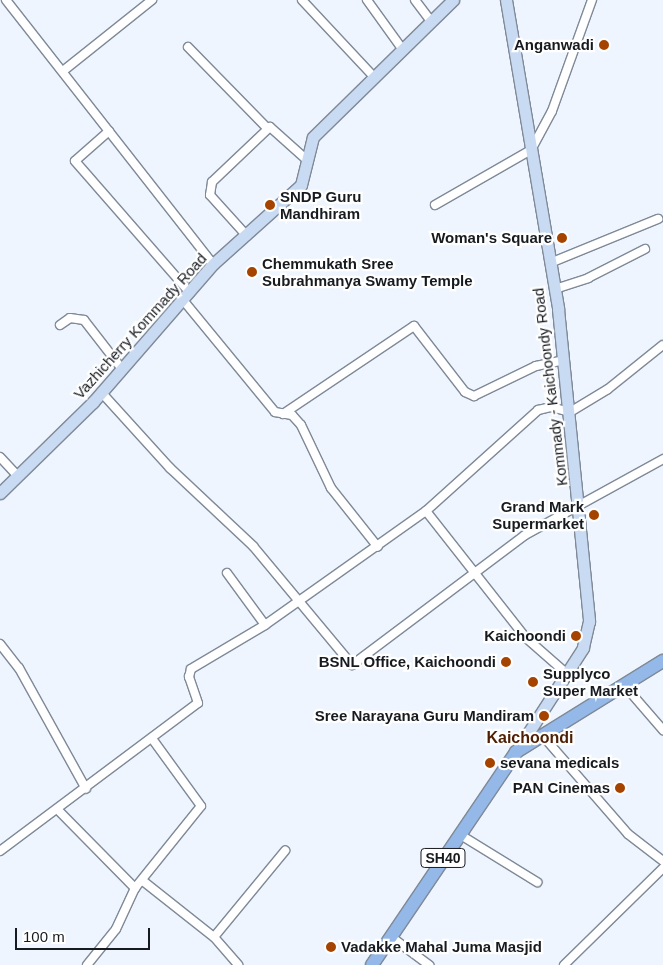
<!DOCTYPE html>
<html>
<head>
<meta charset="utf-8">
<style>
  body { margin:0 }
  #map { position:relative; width:663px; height:965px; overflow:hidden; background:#eef5fe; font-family:Helvetica,sans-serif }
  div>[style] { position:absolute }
  .roads { filter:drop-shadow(1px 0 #7f8997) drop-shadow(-1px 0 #7f8997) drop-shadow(0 1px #7f8997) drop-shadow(0 -1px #7f8997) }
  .street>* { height:8px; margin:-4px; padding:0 4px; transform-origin:4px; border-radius:4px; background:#fff }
  .secondary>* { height:11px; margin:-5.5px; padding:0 5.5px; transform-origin:5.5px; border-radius:5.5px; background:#c9dbf3 }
  .primary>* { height:12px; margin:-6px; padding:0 6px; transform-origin:6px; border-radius:6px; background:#94b8e8 }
  .dots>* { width:14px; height:14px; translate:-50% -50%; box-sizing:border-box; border:2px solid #fff; border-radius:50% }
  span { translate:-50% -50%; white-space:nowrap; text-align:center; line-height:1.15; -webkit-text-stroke:4.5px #fff; paint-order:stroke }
  .shield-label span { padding:1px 4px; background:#fff; border:1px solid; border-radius:4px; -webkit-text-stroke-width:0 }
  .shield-label { font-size:14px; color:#171b20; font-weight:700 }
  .poi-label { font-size:15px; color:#171b20; font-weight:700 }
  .right { translate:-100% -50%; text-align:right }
  .left { translate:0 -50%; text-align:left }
  .street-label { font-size:15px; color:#171b20 }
  .neighbourhood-label { font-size:16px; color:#4e1f04; font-weight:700 }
  .scale { position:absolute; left:15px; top:928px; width:135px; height:22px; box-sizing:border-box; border:2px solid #171b20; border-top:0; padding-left:6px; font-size:15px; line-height:18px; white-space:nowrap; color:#171b20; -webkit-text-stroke:4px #fff; paint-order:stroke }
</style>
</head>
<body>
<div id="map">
  <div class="roads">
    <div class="street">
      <div style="left:6px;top:0;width:335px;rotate:51.9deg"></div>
      <div style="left:302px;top:0;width:107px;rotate:46.9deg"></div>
      <div style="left:367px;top:0;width:62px;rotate:54.2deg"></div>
      <div style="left:415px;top:0;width:26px;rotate:53deg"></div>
      <div style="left:188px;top:47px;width:113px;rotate:45.7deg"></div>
      <div style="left:63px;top:71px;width:114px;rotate:-38.6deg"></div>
      <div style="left:109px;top:131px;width:45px;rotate:138.6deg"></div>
      <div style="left:75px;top:161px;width:175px;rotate:48.9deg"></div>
      <div style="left:435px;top:205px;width:111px;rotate:-29.8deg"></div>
      <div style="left:531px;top:150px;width:44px;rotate:-61.7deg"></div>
      <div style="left:552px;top:111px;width:118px;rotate:-70.2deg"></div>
      <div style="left:247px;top:236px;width:55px;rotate:-132.1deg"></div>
      <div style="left:210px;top:195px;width:13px;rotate:-81deg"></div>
      <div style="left:212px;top:182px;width:80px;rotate:-43.5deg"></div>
      <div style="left:270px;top:127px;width:51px;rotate:41.8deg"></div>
      <div style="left:550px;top:263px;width:117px;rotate:-22.2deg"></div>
      <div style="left:555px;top:289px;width:35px;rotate:-18deg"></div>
      <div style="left:588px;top:278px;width:64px;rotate:-27deg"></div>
      <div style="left:183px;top:300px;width:145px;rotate:50.6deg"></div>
      <div style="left:275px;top:412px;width:17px;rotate:10deg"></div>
      <div style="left:292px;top:415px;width:13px;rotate:48deg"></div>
      <div style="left:301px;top:425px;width:70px;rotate:64.5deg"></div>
      <div style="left:331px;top:488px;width:75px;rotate:51.5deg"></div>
      <div style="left:60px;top:325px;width:12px;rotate:-35deg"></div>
      <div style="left:70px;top:318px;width:14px;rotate:8deg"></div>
      <div style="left:84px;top:320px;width:62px;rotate:52.2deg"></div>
      <div style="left:101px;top:392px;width:103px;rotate:47.8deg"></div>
      <div style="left:170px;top:468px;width:114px;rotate:43.2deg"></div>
      <div style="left:253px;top:546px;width:155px;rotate:50.2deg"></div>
      <div style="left:352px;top:665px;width:216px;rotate:-36.9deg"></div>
      <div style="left:525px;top:535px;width:158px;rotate:-28.8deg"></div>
      <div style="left:283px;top:414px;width:158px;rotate:-33.9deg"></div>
      <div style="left:414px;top:326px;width:83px;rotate:52.3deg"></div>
      <div style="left:465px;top:392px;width:10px;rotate:24deg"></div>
      <div style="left:474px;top:396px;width:69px;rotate:-25.8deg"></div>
      <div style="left:536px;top:366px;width:29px;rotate:-12deg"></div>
      <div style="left:0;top:457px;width:26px;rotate:47deg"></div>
      <div style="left:426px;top:511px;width:160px;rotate:51.8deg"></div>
      <div style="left:525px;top:637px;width:55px;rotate:41.3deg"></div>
      <div style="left:227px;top:573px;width:64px;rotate:53.8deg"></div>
      <div style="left:0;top:644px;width:31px;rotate:52deg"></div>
      <div style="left:19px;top:668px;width:138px;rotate:61deg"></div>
      <div style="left:624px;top:685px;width:60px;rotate:49.1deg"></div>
      <div style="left:542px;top:735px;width:131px;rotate:49deg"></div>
      <div style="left:628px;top:834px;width:44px;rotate:37.6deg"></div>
      <div style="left:58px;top:810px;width:110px;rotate:45.4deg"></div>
      <div style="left:135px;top:888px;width:105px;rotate:-51.2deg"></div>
      <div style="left:201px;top:806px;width:82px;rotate:-126deg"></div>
      <div style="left:459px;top:834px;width:92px;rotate:31.6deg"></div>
      <div style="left:0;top:851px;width:247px;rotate:-36.8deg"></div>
      <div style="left:198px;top:703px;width:28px;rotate:-109deg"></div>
      <div style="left:189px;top:677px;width:8px;rotate:-76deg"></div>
      <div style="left:191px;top:669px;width:86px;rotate:-30.7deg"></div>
      <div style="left:265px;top:625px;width:197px;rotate:-35.3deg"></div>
      <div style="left:426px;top:511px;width:151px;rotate:-42deg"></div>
      <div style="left:538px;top:410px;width:13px;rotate:-13deg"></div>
      <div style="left:551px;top:407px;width:20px;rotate:15deg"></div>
      <div style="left:570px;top:412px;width:44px;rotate:-31.2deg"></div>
      <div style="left:608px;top:389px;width:70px;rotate:-38.7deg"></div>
      <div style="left:143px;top:881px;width:90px;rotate:38.3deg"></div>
      <div style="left:214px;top:937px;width:37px;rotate:49deg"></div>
      <div style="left:390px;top:936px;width:49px;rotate:36.6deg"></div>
      <div style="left:214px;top:937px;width:112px;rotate:-50.5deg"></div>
      <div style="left:87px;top:965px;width:46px;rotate:-51.1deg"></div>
      <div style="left:116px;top:929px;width:45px;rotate:-65.1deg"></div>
      <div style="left:564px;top:965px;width:139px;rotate:-44.4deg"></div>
    </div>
    <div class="secondary">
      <div style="left:506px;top:0;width:313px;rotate:80.4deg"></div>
      <div style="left:558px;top:309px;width:314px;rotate:84.3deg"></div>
      <div style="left:589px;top:621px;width:28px;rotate:103deg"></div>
      <div style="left:583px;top:648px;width:124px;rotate:122.8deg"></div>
      <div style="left:0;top:493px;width:130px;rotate:-44.4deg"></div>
      <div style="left:93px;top:402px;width:183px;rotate:-49deg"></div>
      <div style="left:213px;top:264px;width:118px;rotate:-41.9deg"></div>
      <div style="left:301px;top:185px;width:49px;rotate:-76deg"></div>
      <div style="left:313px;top:137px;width:196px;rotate:-44.4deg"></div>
    </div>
    <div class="primary">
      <div style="left:372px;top:965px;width:257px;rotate:-55.9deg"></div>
      <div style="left:516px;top:752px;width:173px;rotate:-31.8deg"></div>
    </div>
  </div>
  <div class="dots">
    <div style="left:604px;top:45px;background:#a54400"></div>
    <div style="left:270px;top:205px;background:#a54400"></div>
    <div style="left:562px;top:238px;background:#a54400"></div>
    <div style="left:252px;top:272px;background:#a54400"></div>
    <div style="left:594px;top:515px;background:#a54400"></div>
    <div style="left:576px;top:636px;background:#a54400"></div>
    <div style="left:506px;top:662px;background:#a54400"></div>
    <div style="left:533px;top:682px;background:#a54400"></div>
    <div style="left:544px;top:716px;background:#a54400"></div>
    <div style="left:490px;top:763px;background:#a54400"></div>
    <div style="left:620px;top:788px;background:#a54400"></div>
    <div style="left:331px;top:947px;background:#a54400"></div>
  </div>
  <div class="shield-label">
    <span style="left:443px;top:858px">SH40</span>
  </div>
  <div class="poi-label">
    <span class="right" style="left:594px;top:45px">Anganwadi</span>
    <span class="left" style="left:280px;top:205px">SNDP Guru<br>Mandhiram</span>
    <span class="right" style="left:552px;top:238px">Woman's Square</span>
    <span class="left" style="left:262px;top:272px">Chemmukath Sree<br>Subrahmanya Swamy Temple</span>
    <span class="right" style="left:584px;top:515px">Grand Mark<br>Supermarket</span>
    <span class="right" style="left:566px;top:636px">Kaichoondi</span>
    <span class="right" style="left:496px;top:662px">BSNL Office, Kaichoondi</span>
    <span class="left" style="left:543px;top:682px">Supplyco<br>Super Market</span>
    <span class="right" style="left:534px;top:716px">Sree Narayana Guru Mandiram</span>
    <span class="left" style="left:500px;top:763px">sevana medicals</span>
    <span class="right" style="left:610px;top:788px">PAN Cinemas</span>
    <span class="left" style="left:341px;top:947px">Vadakke Mahal Juma Masjid</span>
  </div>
  <div class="street-label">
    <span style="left:140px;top:326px;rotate:-48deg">Vazhicherry Kommady Road</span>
    <span style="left:550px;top:387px;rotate:-97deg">Kommady - Kaichoondy Road</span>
  </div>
  <div class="neighbourhood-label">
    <span style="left:530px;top:738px">Kaichoondi</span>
  </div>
  <div class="scale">100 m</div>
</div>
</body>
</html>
